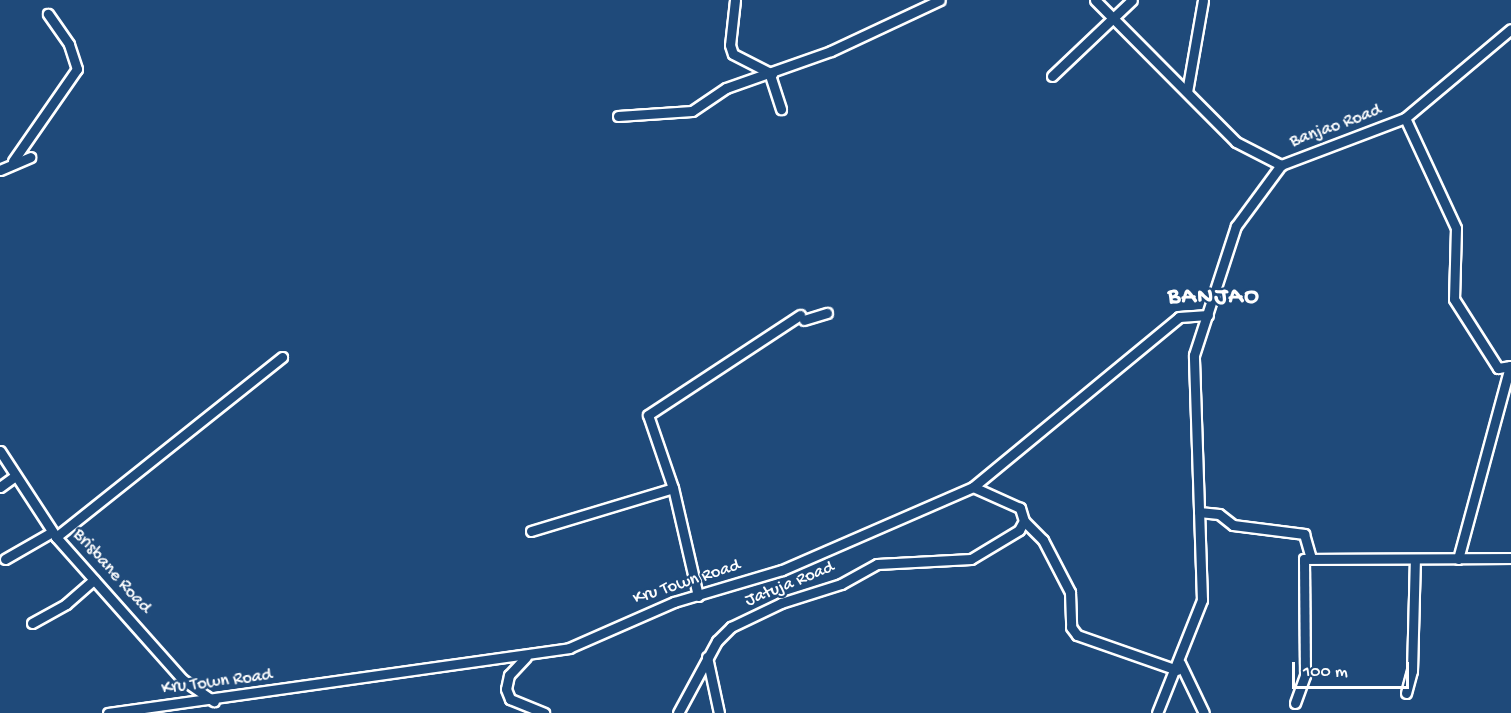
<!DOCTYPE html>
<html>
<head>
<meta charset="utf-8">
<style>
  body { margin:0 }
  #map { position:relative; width:1511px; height:713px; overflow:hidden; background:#1f4a7a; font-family:"Gochi Hand",sans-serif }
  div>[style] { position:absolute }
  .roads { filter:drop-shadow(2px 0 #fff) drop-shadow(-2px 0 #fff) drop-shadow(0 2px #fff) drop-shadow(0 -2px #fff) }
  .minor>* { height:9px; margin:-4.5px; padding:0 4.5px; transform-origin:4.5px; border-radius:4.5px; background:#1f4a7a }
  span { translate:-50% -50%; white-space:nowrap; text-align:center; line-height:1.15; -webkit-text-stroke:4.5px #1f4a7a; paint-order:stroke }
  .street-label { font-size:18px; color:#fff }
  .district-label { font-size:24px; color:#fff; font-weight:700; letter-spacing:1.5px }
  .scale { position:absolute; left:1292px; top:662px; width:117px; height:27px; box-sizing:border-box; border:3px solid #fff; border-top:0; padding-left:8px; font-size:18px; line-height:21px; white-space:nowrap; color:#fff; -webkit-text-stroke:4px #1f4a7a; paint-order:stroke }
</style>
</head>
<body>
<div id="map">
  <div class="roads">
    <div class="minor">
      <div style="left:735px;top:0;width:45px;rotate:96.3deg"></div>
      <div style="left:730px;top:45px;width:9px;rotate:72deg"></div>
      <div style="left:733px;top:54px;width:44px;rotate:27.1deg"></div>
      <div style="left:1095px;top:0;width:200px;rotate:45.2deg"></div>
      <div style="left:1236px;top:142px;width:51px;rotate:27.1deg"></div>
      <div style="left:1281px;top:165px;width:133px;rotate:-20.8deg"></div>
      <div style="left:1405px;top:118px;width:138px;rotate:-40deg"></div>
      <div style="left:770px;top:75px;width:36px;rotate:72deg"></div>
      <div style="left:1052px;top:76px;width:110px;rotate:-43.5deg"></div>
      <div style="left:1187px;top:92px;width:93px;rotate:-80.1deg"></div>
      <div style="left:618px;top:116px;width:74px;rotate:-3.9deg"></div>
      <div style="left:692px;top:111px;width:41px;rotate:-34.1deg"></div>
      <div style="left:726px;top:88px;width:111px;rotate:-19.4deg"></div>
      <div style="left:831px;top:51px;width:120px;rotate:-25.1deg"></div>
      <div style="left:1405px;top:118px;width:121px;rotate:65.1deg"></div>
      <div style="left:1456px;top:228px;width:71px;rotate:91.6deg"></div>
      <div style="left:1454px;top:299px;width:82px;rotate:57.5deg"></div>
      <div style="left:1498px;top:368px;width:13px;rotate:-9deg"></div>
      <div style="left:13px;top:161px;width:112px;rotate:-55.2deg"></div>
      <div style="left:77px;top:69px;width:26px;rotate:-108deg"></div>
      <div style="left:69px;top:44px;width:37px;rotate:-125deg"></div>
      <div style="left:0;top:170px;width:33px;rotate:-23deg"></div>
      <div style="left:804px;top:320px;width:24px;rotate:-17deg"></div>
      <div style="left:0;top:451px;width:103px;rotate:56.9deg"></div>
      <div style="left:56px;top:537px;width:190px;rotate:48.4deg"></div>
      <div style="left:182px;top:679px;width:39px;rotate:35deg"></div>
      <div style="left:0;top:487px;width:17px;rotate:-36deg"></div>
      <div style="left:1199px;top:512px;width:20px;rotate:6deg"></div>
      <div style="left:1219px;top:514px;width:18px;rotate:38deg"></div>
      <div style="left:1233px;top:525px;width:72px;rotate:7.2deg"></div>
      <div style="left:1304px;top:534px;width:25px;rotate:74deg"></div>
      <div style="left:1024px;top:521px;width:27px;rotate:45deg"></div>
      <div style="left:1043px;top:540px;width:59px;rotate:62.6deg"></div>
      <div style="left:1070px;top:592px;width:35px;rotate:88deg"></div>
      <div style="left:1071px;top:627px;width:10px;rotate:53deg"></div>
      <div style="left:1077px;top:635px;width:106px;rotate:19.3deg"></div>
      <div style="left:531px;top:531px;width:148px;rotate:-16.8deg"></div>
      <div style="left:56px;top:537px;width:289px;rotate:-38.5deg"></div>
      <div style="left:5px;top:559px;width:54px;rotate:-29.9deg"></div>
      <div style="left:1458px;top:559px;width:200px;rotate:-74.9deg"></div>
      <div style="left:698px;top:596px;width:111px;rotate:-103deg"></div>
      <div style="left:673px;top:488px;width:77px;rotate:-108.9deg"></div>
      <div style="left:648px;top:415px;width:182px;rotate:-33.3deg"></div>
      <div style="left:32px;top:623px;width:39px;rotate:-29deg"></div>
      <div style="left:66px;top:604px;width:37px;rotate:-41deg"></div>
      <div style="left:526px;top:657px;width:25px;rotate:133deg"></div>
      <div style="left:509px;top:675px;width:14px;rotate:102deg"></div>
      <div style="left:506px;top:689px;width:11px;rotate:68deg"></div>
      <div style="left:510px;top:699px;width:37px;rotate:22deg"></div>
      <div style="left:707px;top:657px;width:57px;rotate:77.9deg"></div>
      <div style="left:1180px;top:663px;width:55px;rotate:64.4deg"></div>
      <div style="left:1406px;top:693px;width:23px;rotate:-75deg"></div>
      <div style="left:1412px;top:671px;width:111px;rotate:-88.5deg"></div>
      <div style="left:1295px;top:703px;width:30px;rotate:-70deg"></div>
      <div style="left:1305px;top:675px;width:116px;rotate:-90.5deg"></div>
      <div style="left:1304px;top:559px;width:207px;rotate:-0.3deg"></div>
      <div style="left:108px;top:713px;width:466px;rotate:-8deg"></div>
      <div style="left:569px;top:648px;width:115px;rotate:-23.7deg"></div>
      <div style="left:674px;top:602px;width:113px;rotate:-16.5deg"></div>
      <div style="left:782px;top:570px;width:208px;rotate:-23.5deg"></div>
      <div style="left:973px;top:487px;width:267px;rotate:-39.5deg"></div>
      <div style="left:1179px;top:317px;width:29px;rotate:-4deg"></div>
      <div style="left:678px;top:713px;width:82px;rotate:-61.6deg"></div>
      <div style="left:717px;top:641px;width:20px;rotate:-45deg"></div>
      <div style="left:731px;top:627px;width:55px;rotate:-25.6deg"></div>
      <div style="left:781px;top:603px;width:63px;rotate:-17.6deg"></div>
      <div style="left:841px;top:584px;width:41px;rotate:-29.1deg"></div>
      <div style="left:877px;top:564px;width:94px;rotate:-3deg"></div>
      <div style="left:971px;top:559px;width:56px;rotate:-31.1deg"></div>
      <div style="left:1019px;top:530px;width:10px;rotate:-61deg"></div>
      <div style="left:1024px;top:521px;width:14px;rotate:-107deg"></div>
      <div style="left:1020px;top:508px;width:51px;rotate:-155.9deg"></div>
      <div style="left:1157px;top:713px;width:122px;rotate:-68.3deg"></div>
      <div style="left:1202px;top:600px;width:245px;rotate:-91.9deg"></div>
      <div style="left:1194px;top:355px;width:136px;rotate:-72deg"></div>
      <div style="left:1236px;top:226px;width:76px;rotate:-53.6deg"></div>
    </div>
  </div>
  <div class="street-label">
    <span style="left:1336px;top:127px;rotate:-20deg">Banjao Road</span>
    <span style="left:111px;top:572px;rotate:48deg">Brisbane Road</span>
    <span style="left:687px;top:583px;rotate:-18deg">Kru Town Road</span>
    <span style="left:790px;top:585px;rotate:-22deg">Jatuja Road</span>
    <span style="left:217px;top:683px;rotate:-7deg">Kru Town Road</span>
  </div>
  <div class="district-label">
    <span style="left:1214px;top:298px">BANJAO</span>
  </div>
  <div class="scale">100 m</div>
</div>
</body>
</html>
